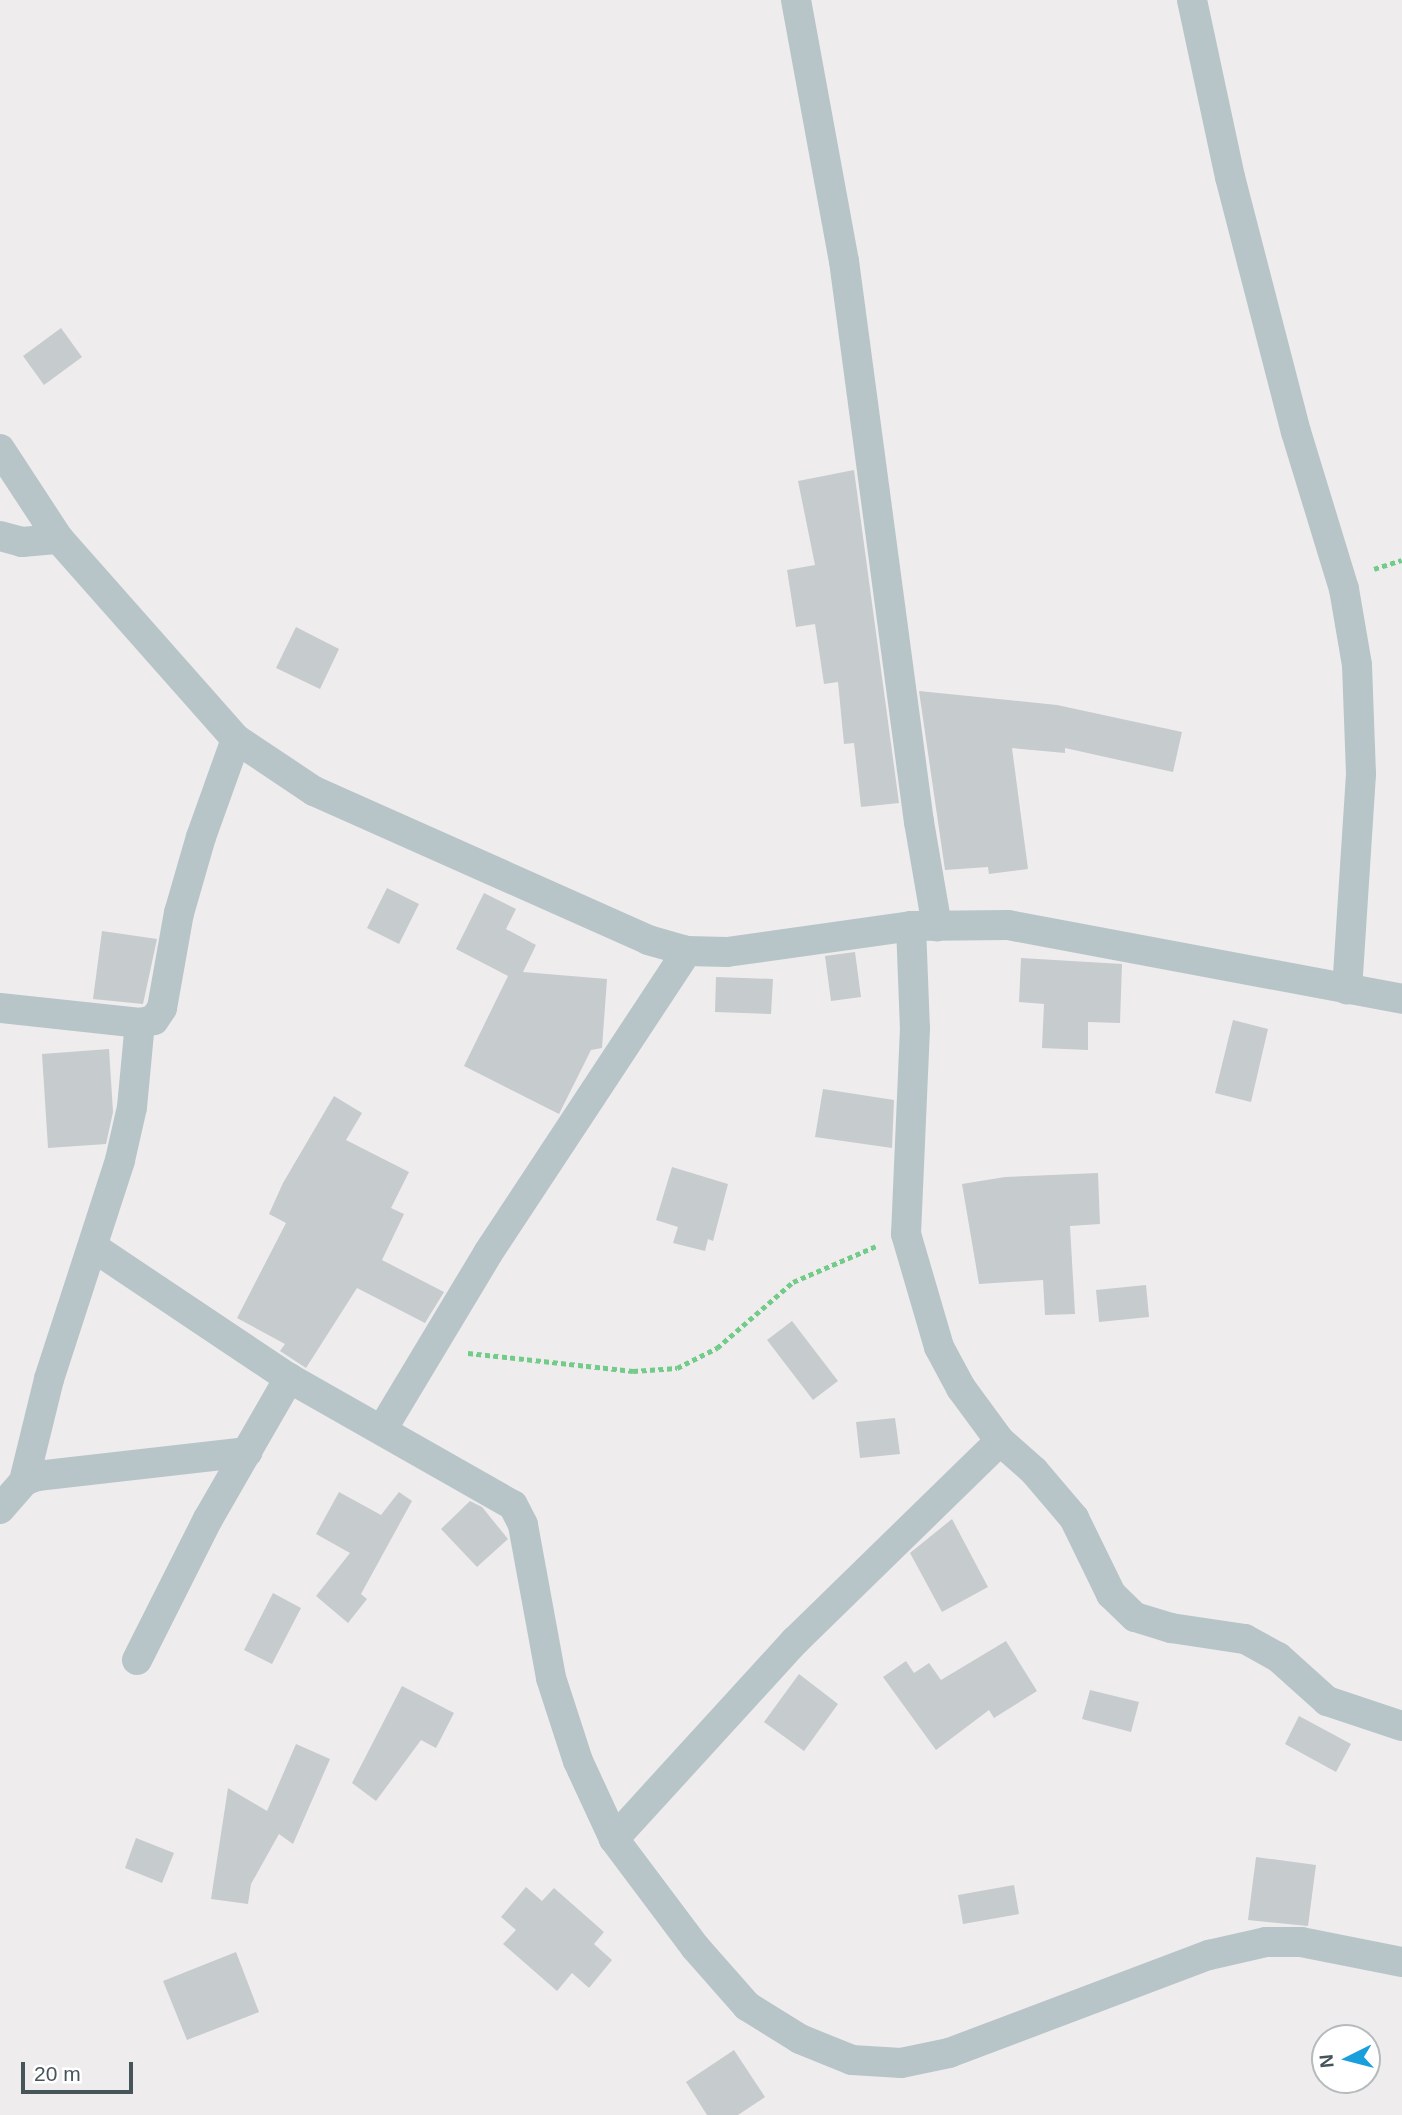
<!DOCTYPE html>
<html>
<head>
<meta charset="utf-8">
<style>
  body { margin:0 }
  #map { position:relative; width:1402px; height:2115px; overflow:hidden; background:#efeced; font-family:Helvetica,sans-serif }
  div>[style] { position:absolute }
  .building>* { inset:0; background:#c6cbce }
  .path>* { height:4.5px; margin-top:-2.25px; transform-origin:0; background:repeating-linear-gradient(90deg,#72cb88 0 5px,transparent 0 8.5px) }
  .minor>* { height:30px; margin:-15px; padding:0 15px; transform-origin:15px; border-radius:15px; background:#b7c5c9 }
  span { translate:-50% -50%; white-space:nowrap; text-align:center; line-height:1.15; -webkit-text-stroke:6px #fff; paint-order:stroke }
  .north { position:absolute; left:1311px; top:2024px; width:70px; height:70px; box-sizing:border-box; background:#fff; border:2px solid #b5bbbd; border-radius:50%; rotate:264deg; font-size:19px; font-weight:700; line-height:28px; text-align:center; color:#455559 }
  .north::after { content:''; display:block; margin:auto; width:24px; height:32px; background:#199fdc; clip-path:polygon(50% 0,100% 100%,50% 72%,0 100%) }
  .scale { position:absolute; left:21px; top:2062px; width:112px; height:32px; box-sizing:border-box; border:4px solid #455559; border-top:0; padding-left:9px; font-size:21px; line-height:24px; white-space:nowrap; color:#455559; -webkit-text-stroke:5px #fff; paint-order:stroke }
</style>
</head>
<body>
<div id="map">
  <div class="building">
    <div style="clip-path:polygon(61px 328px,82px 357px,44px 385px,23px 356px)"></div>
    <div style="clip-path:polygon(854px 470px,899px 803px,861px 807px,854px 743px,844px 744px,838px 682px,824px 684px,815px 624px,796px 627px,787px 570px,815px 565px,798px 481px)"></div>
    <div style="clip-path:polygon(296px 627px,339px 649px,320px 689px,276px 668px)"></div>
    <div style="clip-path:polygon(919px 691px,1057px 705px,1182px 732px,1173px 772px,1065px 748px,1065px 753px,1012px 748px,1028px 869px,989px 874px,988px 867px,945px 870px)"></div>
    <div style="clip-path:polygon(387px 888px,419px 904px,399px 944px,367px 928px)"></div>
    <div style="clip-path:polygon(484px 893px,516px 909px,506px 929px,536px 945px,523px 972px,607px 979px,602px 1048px,591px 1050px,559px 1114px,464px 1066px,508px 976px,456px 949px)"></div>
    <div style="clip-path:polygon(102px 931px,157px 939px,143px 1004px,93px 999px)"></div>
    <div style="clip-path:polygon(855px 952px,861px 997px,831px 1001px,825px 956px)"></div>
    <div style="clip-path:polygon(1021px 958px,1122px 964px,1120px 1023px,1088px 1022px,1088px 1050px,1042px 1048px,1044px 1004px,1019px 1002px)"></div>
    <div style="clip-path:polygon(716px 977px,773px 979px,771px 1014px,715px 1012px)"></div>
    <div style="clip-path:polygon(1233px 1020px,1268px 1029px,1251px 1102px,1215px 1093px)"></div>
    <div style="clip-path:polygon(109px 1049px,113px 1112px,106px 1144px,48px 1148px,42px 1054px)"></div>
    <div style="clip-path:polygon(823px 1089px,894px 1100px,892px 1148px,815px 1137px)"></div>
    <div style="clip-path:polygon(334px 1096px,362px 1113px,346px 1140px,409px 1172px,391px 1208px,404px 1214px,382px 1260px,444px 1292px,425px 1323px,357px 1288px,306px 1368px,280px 1351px,285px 1344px,237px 1318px,286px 1223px,269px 1214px,283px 1183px)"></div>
    <div style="clip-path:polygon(672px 1167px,728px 1184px,713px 1241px,708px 1239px,705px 1251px,673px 1243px,678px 1227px,656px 1220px)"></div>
    <div style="clip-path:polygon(1098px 1173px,1100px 1224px,1070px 1226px,1075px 1314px,1045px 1315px,1043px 1280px,979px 1284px,962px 1184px,1005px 1177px)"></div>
    <div style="clip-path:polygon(1146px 1285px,1149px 1317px,1099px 1322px,1096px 1290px)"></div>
    <div style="clip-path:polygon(792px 1321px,838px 1381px,813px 1400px,767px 1340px)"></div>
    <div style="clip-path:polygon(895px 1418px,900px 1454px,860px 1458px,856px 1422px)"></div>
    <div style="clip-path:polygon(339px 1492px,381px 1515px,399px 1492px,412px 1501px,361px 1594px,367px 1599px,348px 1623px,316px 1596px,350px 1553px,316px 1534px)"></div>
    <div style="clip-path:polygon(470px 1501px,482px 1507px,508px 1539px,477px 1567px,441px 1529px)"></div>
    <div style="clip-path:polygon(952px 1519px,988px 1587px,942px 1612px,910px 1553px)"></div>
    <div style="clip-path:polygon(273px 1593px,301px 1608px,272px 1664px,244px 1650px)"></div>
    <div style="clip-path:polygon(1006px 1641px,1037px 1691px,994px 1718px,989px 1710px,936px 1750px,883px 1677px,906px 1661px,914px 1673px,929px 1663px,941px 1680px)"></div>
    <div style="clip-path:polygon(799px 1674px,838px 1704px,804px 1751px,764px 1722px)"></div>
    <div style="clip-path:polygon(402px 1686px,454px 1713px,436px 1748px,421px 1740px,376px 1801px,352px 1783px)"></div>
    <div style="clip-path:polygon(1090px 1690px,1139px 1702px,1131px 1732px,1082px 1719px)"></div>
    <div style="clip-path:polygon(1299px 1716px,1351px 1744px,1336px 1772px,1285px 1744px)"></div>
    <div style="clip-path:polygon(296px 1744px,330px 1759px,293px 1844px,279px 1834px,251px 1884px,248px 1904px,211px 1899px,228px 1788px,267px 1811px)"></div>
    <div style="clip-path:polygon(136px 1838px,174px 1853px,162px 1883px,125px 1868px)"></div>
    <div style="clip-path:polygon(1256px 1857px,1316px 1865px,1308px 1926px,1248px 1920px)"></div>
    <div style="clip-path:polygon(1014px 1885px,1019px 1914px,963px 1924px,958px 1895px)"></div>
    <div style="clip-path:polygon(526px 1887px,542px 1901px,554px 1888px,604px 1932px,594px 1944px,612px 1960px,589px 1988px,572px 1973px,557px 1991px,503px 1944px,516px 1930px,501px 1917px)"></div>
    <div style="clip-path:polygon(236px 1952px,259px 2012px,187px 2040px,163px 1981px)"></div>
    <div style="clip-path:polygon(734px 2050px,765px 2097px,738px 2115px,707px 2115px,686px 2082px)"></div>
  </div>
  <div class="path">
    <div style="left:1374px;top:569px;width:29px;rotate:-18deg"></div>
    <div style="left:468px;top:1353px;width:166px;rotate:6.2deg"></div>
    <div style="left:633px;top:1371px;width:44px;rotate:-3.9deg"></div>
    <div style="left:677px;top:1368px;width:45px;rotate:-26.6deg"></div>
    <div style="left:717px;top:1348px;width:101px;rotate:-41deg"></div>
    <div style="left:793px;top:1282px;width:90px;rotate:-23.4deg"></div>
  </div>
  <div class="minor">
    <div style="left:796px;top:0;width:265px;rotate:79.6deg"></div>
    <div style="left:844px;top:261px;width:566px;rotate:82.39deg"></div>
    <div style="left:919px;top:822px;width:106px;rotate:80.2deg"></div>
    <div style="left:1192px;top:0;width:181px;rotate:77.9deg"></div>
    <div style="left:1230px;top:177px;width:263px;rotate:75.5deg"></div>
    <div style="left:1296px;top:432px;width:164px;rotate:73deg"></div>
    <div style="left:1344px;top:589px;width:77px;rotate:80.3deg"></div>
    <div style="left:1357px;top:665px;width:109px;rotate:87.9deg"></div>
    <div style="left:1361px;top:774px;width:216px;rotate:93.7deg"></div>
    <div style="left:0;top:449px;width:108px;rotate:56.8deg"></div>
    <div style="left:59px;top:539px;width:267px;rotate:48.5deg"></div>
    <div style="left:236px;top:739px;width:94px;rotate:33.7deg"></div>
    <div style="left:314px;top:791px;width:366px;rotate:24deg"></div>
    <div style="left:648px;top:940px;width:41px;rotate:15.8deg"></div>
    <div style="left:687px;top:951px;width:40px;rotate:1.4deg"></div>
    <div style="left:727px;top:952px;width:186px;rotate:-8deg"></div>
    <div style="left:911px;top:926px;width:97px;rotate:-0.6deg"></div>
    <div style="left:1008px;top:925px;width:401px;rotate:10.6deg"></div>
    <div style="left:0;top:536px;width:23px;rotate:15deg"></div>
    <div style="left:22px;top:542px;width:37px;rotate:-5deg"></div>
    <div style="left:911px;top:926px;width:102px;rotate:87.8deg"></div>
    <div style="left:915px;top:1028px;width:206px;rotate:92.5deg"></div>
    <div style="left:906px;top:1234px;width:118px;rotate:73.7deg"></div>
    <div style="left:939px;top:1347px;width:47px;rotate:61.8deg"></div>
    <div style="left:961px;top:1388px;width:66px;rotate:53.7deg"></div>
    <div style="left:1000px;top:1441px;width:45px;rotate:41.4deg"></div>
    <div style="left:1034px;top:1471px;width:62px;rotate:49.6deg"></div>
    <div style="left:1074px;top:1518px;width:85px;rotate:64deg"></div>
    <div style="left:1111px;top:1594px;width:33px;rotate:44deg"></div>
    <div style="left:1135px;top:1617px;width:38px;rotate:17deg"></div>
    <div style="left:1171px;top:1628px;width:75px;rotate:8.5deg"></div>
    <div style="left:1245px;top:1639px;width:38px;rotate:29deg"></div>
    <div style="left:1278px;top:1657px;width:66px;rotate:41.9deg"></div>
    <div style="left:1327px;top:1701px;width:79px;rotate:18.4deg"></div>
    <div style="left:0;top:1008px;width:141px;rotate:6.1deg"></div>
    <div style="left:140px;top:1023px;width:14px;rotate:-12deg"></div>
    <div style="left:154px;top:1020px;width:14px;rotate:-56deg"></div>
    <div style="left:162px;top:1008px;width:97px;rotate:-79.9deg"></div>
    <div style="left:179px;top:913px;width:79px;rotate:-73.9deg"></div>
    <div style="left:201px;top:837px;width:104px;rotate:-70.3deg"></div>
    <div style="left:93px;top:1247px;width:236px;rotate:33.8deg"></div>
    <div style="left:289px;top:1378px;width:257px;rotate:29.6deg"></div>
    <div style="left:513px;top:1505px;width:22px;rotate:63deg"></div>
    <div style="left:523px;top:1525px;width:156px;rotate:79.6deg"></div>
    <div style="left:551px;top:1678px;width:87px;rotate:72deg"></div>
    <div style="left:578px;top:1761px;width:86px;rotate:65.2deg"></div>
    <div style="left:614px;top:1839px;width:135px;rotate:53.1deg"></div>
    <div style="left:695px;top:1947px;width:79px;rotate:48.6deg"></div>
    <div style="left:747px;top:2006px;width:62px;rotate:31.9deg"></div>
    <div style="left:800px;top:2039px;width:56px;rotate:22deg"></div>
    <div style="left:852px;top:2060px;width:49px;rotate:3.5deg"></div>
    <div style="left:901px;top:2063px;width:49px;rotate:-11.8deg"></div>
    <div style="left:949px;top:2053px;width:278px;rotate:-20.7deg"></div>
    <div style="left:1209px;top:1955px;width:58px;rotate:-12.8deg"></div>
    <div style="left:1266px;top:1942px;width:35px"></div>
    <div style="left:1301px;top:1942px;width:103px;rotate:11.2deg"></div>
    <div style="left:383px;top:1428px;width:204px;rotate:-59deg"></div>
    <div style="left:488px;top:1253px;width:362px;rotate:-56.6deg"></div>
    <div style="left:24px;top:1481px;width:105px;rotate:-76.2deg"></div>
    <div style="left:49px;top:1379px;width:230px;rotate:-72deg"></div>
    <div style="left:120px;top:1160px;width:54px;rotate:-77.2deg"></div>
    <div style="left:132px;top:1107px;width:84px;rotate:-84.6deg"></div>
    <div style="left:0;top:1509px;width:37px;rotate:-49deg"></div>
    <div style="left:24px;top:1481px;width:14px;rotate:-21deg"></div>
    <div style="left:37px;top:1476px;width:212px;rotate:-6.5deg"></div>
    <div style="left:137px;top:1660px;width:158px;rotate:-63.3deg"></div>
    <div style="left:208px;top:1519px;width:163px;rotate:-60.1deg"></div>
    <div style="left:614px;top:1839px;width:268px;rotate:-47.6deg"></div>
    <div style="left:795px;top:1641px;width:286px;rotate:-44.3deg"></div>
  </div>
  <div class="north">N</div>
  <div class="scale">20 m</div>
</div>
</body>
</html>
